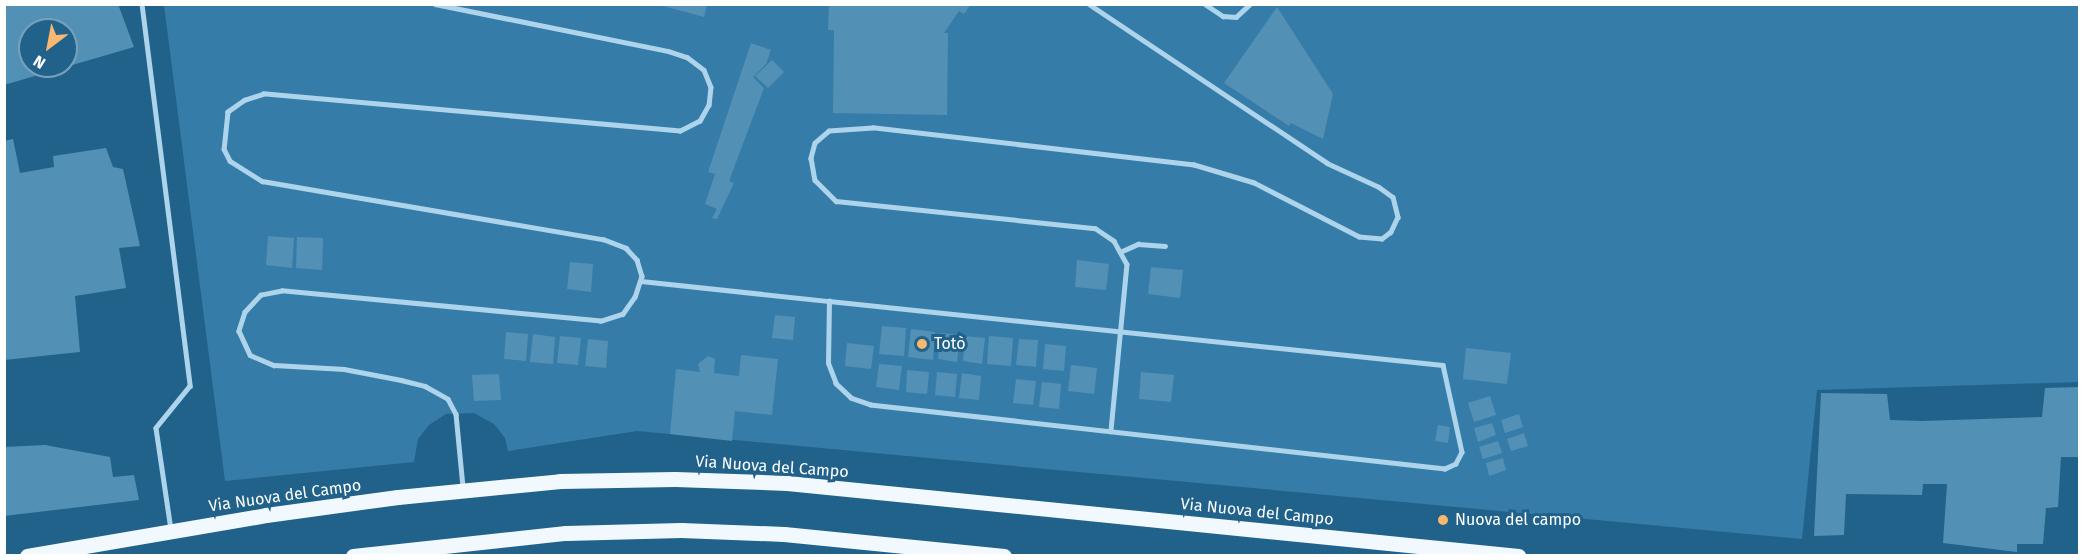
<!DOCTYPE html>
<html>
<head>
<meta charset="utf-8">
<style>
  body { margin:0 }
  #map { position:relative; width:2084px; height:560px; overflow:hidden; background:#21628b; font-family:"Fira Sans",sans-serif }
  div>[style] { position:absolute }
  .green>* { inset:0; background:#357da8 }
  .building>* { inset:0; background:#5290b6 }
  .service>* { height:4.5px; margin:-2.25px; padding:0 2.25px; transform-origin:2.25px; border-radius:2.25px; background:#aed4eb }
  .primary>* { height:15px; margin:-7.5px; padding:0 7.5px; transform-origin:7.5px; border-radius:7.5px; background:#f2f9fe }
  .dots>* { width:16px; height:16px; translate:-50% -50%; box-sizing:border-box; border:3px solid #21628b; border-radius:50% }
  span { translate:-50% -50%; white-space:nowrap; text-align:center; line-height:1.15; -webkit-text-stroke:6px #21628b; paint-order:stroke }
  .poi-label { font-size:16px; color:#fff }
  .left { translate:0 -50%; text-align:left }
  .street-label { font-size:16px; color:#fff }
  .frame { position:absolute; inset:0; border:6px solid #fff; pointer-events:none }
  .north { position:absolute; left:18px; top:18px; width:60px; height:60px; box-sizing:border-box; background:#21628b; border:2px solid #7aa1b9; border-radius:50%; rotate:212deg; font-size:16px; font-weight:700; line-height:24px; text-align:center; color:#fff }
  .north::after { content:''; display:block; margin:auto; width:21px; height:27px; background:#f8b86f; clip-path:polygon(50% 0,100% 100%,50% 72%,0 100%) }
</style>
</head>
<body>
<div id="map">
  <div class="green">
    <div style="clip-path:polygon(164px 5px,2079px 5px,2079px 382px,1817px 390px,1802px 539px,637px 431px,508px 451px,505px 438px,494px 424px,474px 413px,446px 414px,429px 425px,418px 439px,414px 462px,225px 481px)"></div>
  </div>
  <div class="building">
    <div style="clip-path:polygon(evenodd,4px 4px,118px 4px,134px 47px,4px 85px,4px 4px,30px 30px,66px 30px,66px 66px,30px 66px,30px 30px)"></div>
    <div style="clip-path:polygon(656px 4px,707px 4px,704px 17px)"></div>
    <div style="clip-path:polygon(829px 4px,971px 4px,964px 14px,959px 11px,944px 33px,948px 33px,947px 115px,833px 113px,834px 30px,828px 30px)"></div>
    <div style="clip-path:polygon(1277px 7px,1333px 94px,1323px 139px,1291px 123px,1289px 126px,1224px 83px)"></div>
    <div style="clip-path:polygon(751px 43px,771px 50px,766px 64px,753px 77px,764px 88px,729px 181px,734px 183px,717px 219px,712px 218px,717px 209px,705px 204px,715px 174px,708px 172px)"></div>
    <div style="clip-path:polygon(772px 60px,784px 72px,768px 88px,755px 76px)"></div>
    <div style="clip-path:polygon(13px 139px,20px 173px,54px 167px,53px 156px,106px 148px,113px 167px,123px 169px,140px 246px,119px 248px,126px 288px,75px 296px,80px 352px,4px 360px,4px 141px)"></div>
    <div style="clip-path:polygon(268px 236px,294px 238px,292px 268px,266px 265px)"></div>
    <div style="clip-path:polygon(297px 237px,323px 238px,322px 270px,296px 268px)"></div>
    <div style="clip-path:polygon(1077px 260px,1109px 264px,1106px 290px,1075px 287px)"></div>
    <div style="clip-path:polygon(570px 262px,593px 264px,591px 292px,567px 289px)"></div>
    <div style="clip-path:polygon(1151px 267px,1183px 270px,1180px 298px,1148px 294px)"></div>
    <div style="clip-path:polygon(775px 315px,795px 317px,793px 340px,772px 338px)"></div>
    <div style="clip-path:polygon(882px 326px,906px 328px,904px 356px,879px 354px)"></div>
    <div style="clip-path:polygon(911px 329px,935px 332px,933px 360px,908px 357px)"></div>
    <div style="clip-path:polygon(506px 332px,528px 334px,526px 361px,504px 359px)"></div>
    <div style="clip-path:polygon(941px 333px,960px 335px,957px 362px,938px 359px)"></div>
    <div style="clip-path:polygon(533px 334px,555px 337px,553px 364px,530px 362px)"></div>
    <div style="clip-path:polygon(560px 336px,581px 338px,578px 365px,557px 363px)"></div>
    <div style="clip-path:polygon(965px 336px,985px 338px,982px 364px,963px 361px)"></div>
    <div style="clip-path:polygon(989px 336px,1013px 338px,1011px 366px,987px 364px)"></div>
    <div style="clip-path:polygon(588px 339px,608px 341px,606px 368px,585px 366px)"></div>
    <div style="clip-path:polygon(1019px 339px,1038px 340px,1036px 367px,1016px 365px)"></div>
    <div style="clip-path:polygon(847px 343px,874px 346px,871px 369px,845px 366px)"></div>
    <div style="clip-path:polygon(1045px 344px,1066px 346px,1064px 371px,1043px 369px)"></div>
    <div style="clip-path:polygon(1466px 348px,1511px 353px,1507px 384px,1463px 379px)"></div>
    <div style="clip-path:polygon(741px 355px,778px 359px,772px 415px,735px 411px,732px 441px,670px 434px,676px 369px,700px 372px,698px 364px,708px 356px,715px 359px,714px 373px,739px 376px)"></div>
    <div style="clip-path:polygon(879px 364px,902px 366px,899px 390px,876px 387px)"></div>
    <div style="clip-path:polygon(1071px 365px,1097px 368px,1094px 394px,1068px 391px)"></div>
    <div style="clip-path:polygon(907px 370px,929px 372px,927px 394px,906px 392px)"></div>
    <div style="clip-path:polygon(937px 372px,957px 374px,955px 397px,935px 395px)"></div>
    <div style="clip-path:polygon(1141px 372px,1174px 375px,1171px 402px,1139px 399px)"></div>
    <div style="clip-path:polygon(962px 373px,981px 376px,979px 400px,959px 398px)"></div>
    <div style="clip-path:polygon(499px 374px,501px 400px,474px 401px,472px 375px)"></div>
    <div style="clip-path:polygon(1016px 379px,1036px 381px,1033px 405px,1013px 403px)"></div>
    <div style="clip-path:polygon(1042px 382px,1061px 384px,1059px 409px,1039px 407px)"></div>
    <div style="clip-path:polygon(2080px 387px,2080px 457px,2061px 457px,2058px 507px,2046px 508px,2043px 544px,2017px 544px,2017px 552px,1943px 543px,1947px 484px,1923px 484px,1922px 495px,1846px 494px,1844px 535px,1814px 536px,1821px 393px,1887px 394px,1890px 420px,1922px 421px,2042px 417px,2045px 388px)"></div>
    <div style="clip-path:polygon(1490px 396px,1496px 415px,1474px 422px,1468px 403px)"></div>
    <div style="clip-path:polygon(1519px 414px,1523px 427px,1505px 433px,1501px 420px)"></div>
    <div style="clip-path:polygon(1492px 423px,1496px 435px,1478px 442px,1474px 428px)"></div>
    <div style="clip-path:polygon(1438px 425px,1450px 427px,1448px 443px,1435px 441px)"></div>
    <div style="clip-path:polygon(1524px 433px,1528px 446px,1511px 451px,1507px 439px)"></div>
    <div style="clip-path:polygon(1498px 441px,1502px 453px,1483px 459px,1479px 447px)"></div>
    <div style="clip-path:polygon(45px 445px,110px 457px,113px 477px,134px 475px,139px 500px,4px 516px,4px 447px)"></div>
    <div style="clip-path:polygon(1503px 458px,1506px 470px,1489px 476px,1486px 463px)"></div>
  </div>
  <div class="service">
    <div style="left:142px;top:4px;width:385px;rotate:82.8deg"></div>
    <div style="left:190px;top:386px;width:54px;rotate:129deg"></div>
    <div style="left:156px;top:428px;width:102px;rotate:81.6deg"></div>
    <div style="left:435px;top:4px;width:238px;rotate:11.4deg"></div>
    <div style="left:668px;top:51px;width:20px;rotate:18deg"></div>
    <div style="left:687px;top:57px;width:21px;rotate:37deg"></div>
    <div style="left:704px;top:70px;width:18px;rotate:68deg"></div>
    <div style="left:711px;top:87px;width:18px;rotate:96deg"></div>
    <div style="left:709px;top:105px;width:18px;rotate:119deg"></div>
    <div style="left:700px;top:121px;width:22px;rotate:153deg"></div>
    <div style="left:680px;top:131px;width:418px;rotate:-174.9deg"></div>
    <div style="left:264px;top:94px;width:20px;rotate:162deg"></div>
    <div style="left:245px;top:100px;width:21px;rotate:145deg"></div>
    <div style="left:228px;top:112px;width:37px;rotate:96deg"></div>
    <div style="left:224px;top:149px;width:13px;rotate:63deg"></div>
    <div style="left:230px;top:161px;width:38px;rotate:32deg"></div>
    <div style="left:262px;top:181px;width:346px;rotate:9.7deg"></div>
    <div style="left:603px;top:239px;width:25px;rotate:21deg"></div>
    <div style="left:626px;top:248px;width:16px;rotate:47deg"></div>
    <div style="left:637px;top:260px;width:17px;rotate:73deg"></div>
    <div style="left:642px;top:276px;width:22px;rotate:108deg"></div>
    <div style="left:635px;top:297px;width:21px;rotate:125deg"></div>
    <div style="left:623px;top:314px;width:23px;rotate:162deg"></div>
    <div style="left:601px;top:321px;width:320px;rotate:-174.6deg"></div>
    <div style="left:282px;top:291px;width:21px;rotate:169deg"></div>
    <div style="left:261px;top:295px;width:23px;rotate:133deg"></div>
    <div style="left:245px;top:312px;width:20px;rotate:108deg"></div>
    <div style="left:239px;top:331px;width:26px;rotate:65deg"></div>
    <div style="left:250px;top:355px;width:26px;rotate:23deg"></div>
    <div style="left:274px;top:365px;width:70px;rotate:3.3deg"></div>
    <div style="left:344px;top:369px;width:58px;rotate:10.9deg"></div>
    <div style="left:401px;top:380px;width:25px;rotate:14deg"></div>
    <div style="left:425px;top:386px;width:26px;rotate:29deg"></div>
    <div style="left:448px;top:399px;width:17px;rotate:62deg"></div>
    <div style="left:456px;top:414px;width:73px;rotate:84.5deg"></div>
    <div style="left:1089px;top:4px;width:286px;rotate:33.7deg"></div>
    <div style="left:1327px;top:163px;width:57px;rotate:24.8deg"></div>
    <div style="left:1379px;top:187px;width:17px;rotate:36deg"></div>
    <div style="left:1393px;top:197px;width:21px;rotate:76deg"></div>
    <div style="left:1398px;top:217px;width:17px;rotate:115deg"></div>
    <div style="left:1391px;top:232px;width:11px;rotate:142deg"></div>
    <div style="left:1382px;top:239px;width:23px;rotate:-175deg"></div>
    <div style="left:1359px;top:237px;width:118px;rotate:-152.8deg"></div>
    <div style="left:1254px;top:183px;width:63px;rotate:-163.3deg"></div>
    <div style="left:1194px;top:165px;width:323px;rotate:-173.4deg"></div>
    <div style="left:873px;top:128px;width:44px;rotate:176.1deg"></div>
    <div style="left:829px;top:131px;width:18px;rotate:139deg"></div>
    <div style="left:815px;top:143px;width:16px;rotate:105deg"></div>
    <div style="left:811px;top:158px;width:22px;rotate:80deg"></div>
    <div style="left:815px;top:180px;width:30px;rotate:45deg"></div>
    <div style="left:836px;top:201px;width:260px;rotate:6deg"></div>
    <div style="left:1095px;top:228px;width:23px;rotate:34deg"></div>
    <div style="left:1114px;top:241px;width:26px;rotate:61deg"></div>
    <div style="left:1127px;top:264px;width:168px;rotate:95.5deg"></div>
    <div style="left:1205px;top:4px;width:22px;rotate:34deg"></div>
    <div style="left:1223px;top:16px;width:13px;rotate:4deg"></div>
    <div style="left:1236px;top:17px;width:19px;rotate:-43deg"></div>
    <div style="left:1120px;top:252px;width:20px;rotate:-24deg"></div>
    <div style="left:1138px;top:244px;width:27px;rotate:4deg"></div>
    <div style="left:641px;top:281px;width:189px;rotate:6.1deg"></div>
    <div style="left:829px;top:301px;width:617px;rotate:5.95deg"></div>
    <div style="left:1443px;top:365px;width:89px;rotate:77.7deg"></div>
    <div style="left:1462px;top:452px;width:13px;rotate:117deg"></div>
    <div style="left:1456px;top:464px;width:12px;rotate:156deg"></div>
    <div style="left:1445px;top:469px;width:578px;rotate:-173.64deg"></div>
    <div style="left:871px;top:405px;width:21px;rotate:-161deg"></div>
    <div style="left:851px;top:398px;width:21px;rotate:-137deg"></div>
    <div style="left:836px;top:384px;width:22px;rotate:-111deg"></div>
    <div style="left:828px;top:363px;width:62px;rotate:-89.1deg"></div>
  </div>
  <div class="primary">
    <div style="left:27px;top:556px;width:242px;rotate:-9.7deg"></div>
    <div style="left:266px;top:515px;width:133px;rotate:-7.8deg"></div>
    <div style="left:398px;top:497px;width:163px;rotate:-5.6deg"></div>
    <div style="left:560px;top:481px;width:115px;rotate:-1deg"></div>
    <div style="left:675px;top:479px;width:112px;rotate:2deg"></div>
    <div style="left:787px;top:483px;width:735px;rotate:5.7deg"></div>
    <div style="left:353px;top:556px;width:214px;rotate:-6.2deg"></div>
    <div style="left:566px;top:533px;width:115px;rotate:-1.5deg"></div>
    <div style="left:681px;top:530px;width:103px;rotate:2.2deg"></div>
    <div style="left:784px;top:534px;width:221px;rotate:5.7deg"></div>
  </div>
  <div class="dots">
    <div style="left:922px;top:344px;background:#f8b86f"></div>
    <div style="left:1443px;top:520px;background:#f8b86f"></div>
  </div>
  <div class="poi-label">
    <span class="left" style="left:934px;top:344px">Totò</span>
    <span class="left" style="left:1455px;top:520px">Nuova del campo</span>
  </div>
  <div class="street-label">
    <span style="left:772px;top:467px;rotate:4deg">Via Nuova del Campo</span>
    <span style="left:285px;top:496px;rotate:-8deg">Via Nuova del Campo</span>
    <span style="left:1257px;top:512px;rotate:6deg">Via Nuova del Campo</span>
  </div>
  <div class="frame"></div>
  <div class="north">N</div>
</div>
</body>
</html>
